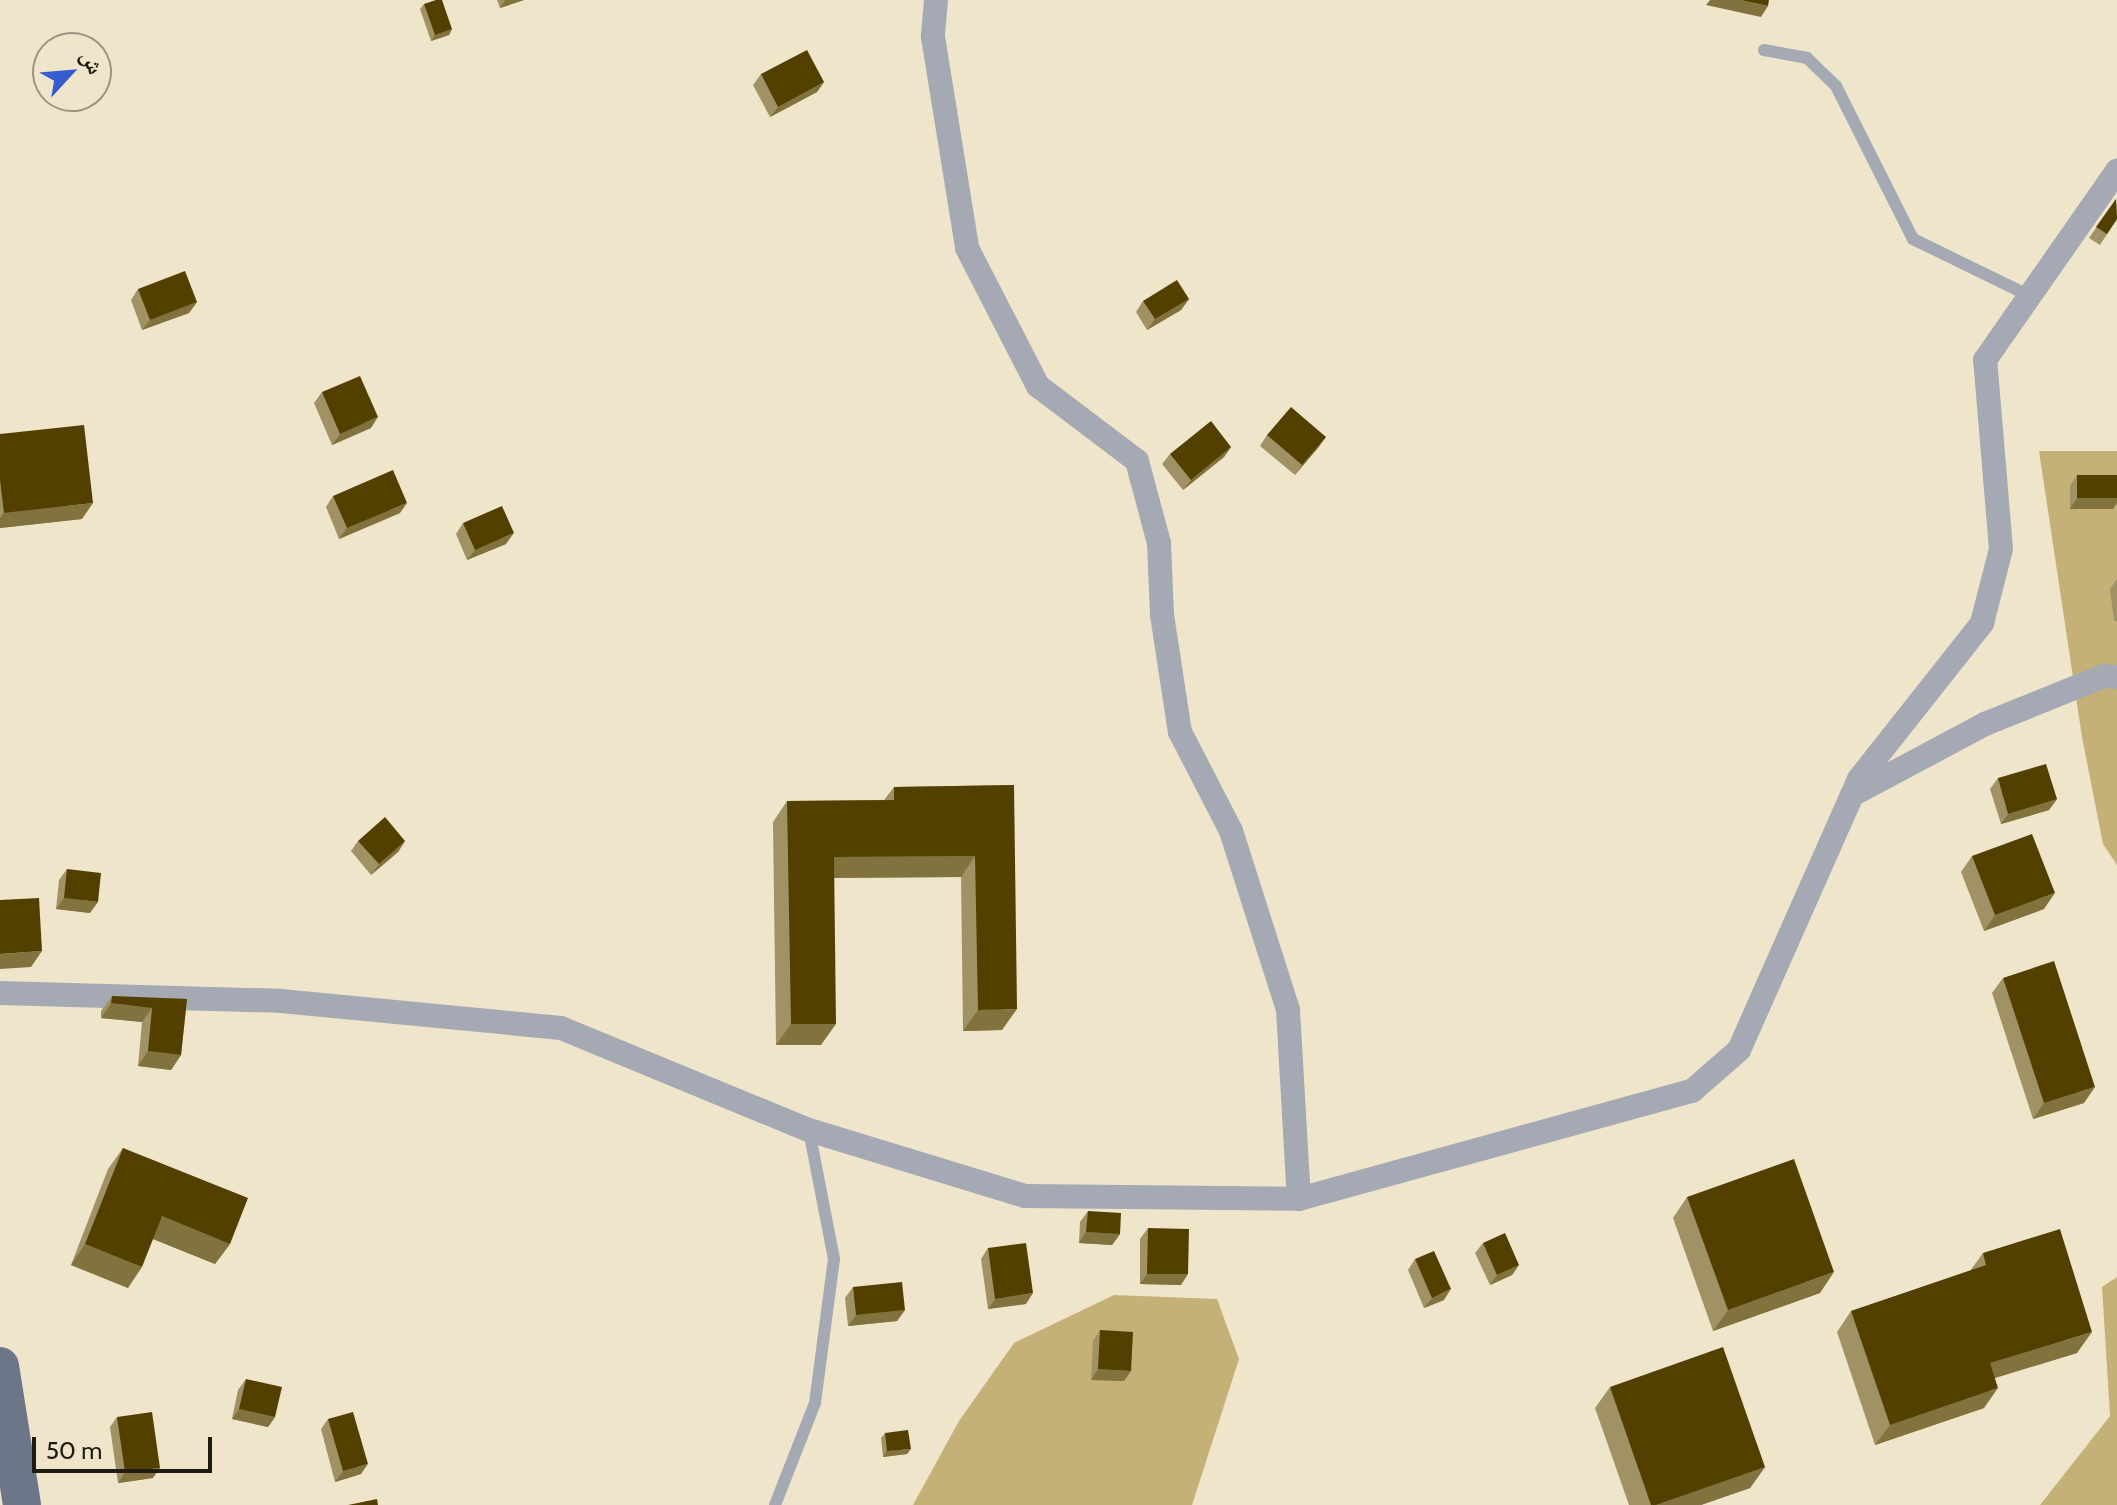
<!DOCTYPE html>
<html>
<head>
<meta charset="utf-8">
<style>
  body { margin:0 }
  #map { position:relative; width:2117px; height:1505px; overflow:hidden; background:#efe5cb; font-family:Cabin,"Noto Naskh Arabic",sans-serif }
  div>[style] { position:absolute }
  .forest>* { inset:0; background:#c5b078 }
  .lane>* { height:12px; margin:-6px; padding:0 6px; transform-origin:6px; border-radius:6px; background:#a4a9b3 }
  .street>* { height:24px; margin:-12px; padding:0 12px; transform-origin:12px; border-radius:12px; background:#a4a9b3 }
  .primary>* { height:38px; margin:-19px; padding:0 19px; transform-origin:19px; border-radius:19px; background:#6d7689 }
  .wall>* { inset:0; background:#a19266 }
  .shaded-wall>* { inset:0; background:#82723e }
  .building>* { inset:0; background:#534001 }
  span { translate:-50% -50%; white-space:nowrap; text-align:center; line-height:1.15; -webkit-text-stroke:8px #efe5cb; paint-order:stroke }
  .north { position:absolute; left:32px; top:32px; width:80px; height:80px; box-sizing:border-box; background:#efe5cb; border:2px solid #9c9481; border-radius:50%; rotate:64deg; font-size:22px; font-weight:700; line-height:32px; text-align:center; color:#1f1b11 }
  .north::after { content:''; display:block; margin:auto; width:28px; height:36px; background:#365dcd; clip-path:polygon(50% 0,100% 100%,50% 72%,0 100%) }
  .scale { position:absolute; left:32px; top:1437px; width:180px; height:36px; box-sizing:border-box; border:4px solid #1f1b11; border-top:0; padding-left:10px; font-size:24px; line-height:28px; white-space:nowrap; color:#1f1b11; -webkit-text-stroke:6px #efe5cb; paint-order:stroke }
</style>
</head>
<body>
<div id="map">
  <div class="forest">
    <div style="clip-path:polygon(2039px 451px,2117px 451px,2117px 865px,2103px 844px,2082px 737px)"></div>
    <div style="clip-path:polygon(2117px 1277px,2117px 1505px,2040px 1505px,2110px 1416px,2102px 1287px)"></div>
    <div style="clip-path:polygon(1114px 1295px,1217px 1299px,1239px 1359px,1192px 1505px,913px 1505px,959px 1421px,1014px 1343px)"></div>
  </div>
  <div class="lane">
    <div style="left:1764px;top:50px;width:44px;rotate:10.5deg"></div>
    <div style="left:1807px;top:58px;width:40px;rotate:44deg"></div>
    <div style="left:1836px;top:86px;width:171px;rotate:63.3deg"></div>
    <div style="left:1913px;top:239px;width:130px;rotate:26deg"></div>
    <div style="left:775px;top:1505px;width:110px;rotate:-68.6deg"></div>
    <div style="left:815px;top:1403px;width:145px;rotate:-82.5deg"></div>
    <div style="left:834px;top:1259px;width:131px;rotate:-101deg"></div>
  </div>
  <div class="street">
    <div style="left:936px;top:0;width:37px;rotate:95deg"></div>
    <div style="left:933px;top:37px;width:214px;rotate:80.8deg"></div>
    <div style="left:967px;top:248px;width:155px;rotate:62.8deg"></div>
    <div style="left:1038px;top:386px;width:124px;rotate:37.1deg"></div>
    <div style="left:1137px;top:461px;width:85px;rotate:75deg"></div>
    <div style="left:1159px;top:543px;width:72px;rotate:87.6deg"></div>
    <div style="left:1162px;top:615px;width:118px;rotate:81.3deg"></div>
    <div style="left:1180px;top:732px;width:111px;rotate:62.7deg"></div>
    <div style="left:1231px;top:831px;width:188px;rotate:72.3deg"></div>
    <div style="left:1288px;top:1010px;width:189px;rotate:86.7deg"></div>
    <div style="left:1852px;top:795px;width:151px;rotate:-28.1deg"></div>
    <div style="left:1985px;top:724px;width:128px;rotate:-22deg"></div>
    <div style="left:2104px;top:676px;width:13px;rotate:4deg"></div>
    <div style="left:0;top:993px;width:281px;rotate:1.6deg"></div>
    <div style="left:281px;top:1001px;width:281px;rotate:5.5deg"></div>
    <div style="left:561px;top:1028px;width:268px;rotate:22.4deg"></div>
    <div style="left:809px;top:1130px;width:226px;rotate:17deg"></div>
    <div style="left:1025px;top:1196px;width:274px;rotate:0.6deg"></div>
    <div style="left:1299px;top:1199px;width:408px;rotate:-15.4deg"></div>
    <div style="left:1692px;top:1091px;width:62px;rotate:-41.1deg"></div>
    <div style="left:1739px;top:1050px;width:296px;rotate:-66.1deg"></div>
    <div style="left:1859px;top:779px;width:199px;rotate:-51.7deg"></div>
    <div style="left:1982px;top:623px;width:76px;rotate:-75.6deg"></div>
    <div style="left:2001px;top:549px;width:190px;rotate:-94.8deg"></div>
    <div style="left:1985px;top:360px;width:231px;rotate:-55.1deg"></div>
  </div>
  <div class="primary">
    <div style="left:0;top:1366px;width:141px;rotate:81deg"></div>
  </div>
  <div class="wall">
    <div style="clip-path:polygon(497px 0,524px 0,500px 8px)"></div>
    <div style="clip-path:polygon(424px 4px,452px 29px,449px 35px,431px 41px,420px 9px)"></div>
    <div style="clip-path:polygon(761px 74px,824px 82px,817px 92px,770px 117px,753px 85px)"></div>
    <div style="clip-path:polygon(2116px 199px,2117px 219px,2100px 245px,2089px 238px)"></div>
    <div style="clip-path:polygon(138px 289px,197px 302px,189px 313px,142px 330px,131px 300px)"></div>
    <div style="clip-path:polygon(1189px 299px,1181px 310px,1147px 330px,1136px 312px,1143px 301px)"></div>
    <div style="clip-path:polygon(322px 392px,371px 428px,332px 445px,314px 403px)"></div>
    <div style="clip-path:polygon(0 434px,82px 519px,0 528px)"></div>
    <div style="clip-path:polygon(1267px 435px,1326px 437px,1295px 475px,1260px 446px)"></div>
    <div style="clip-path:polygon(1231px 447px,1224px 457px,1183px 490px,1162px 464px,1170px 454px)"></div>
    <div style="clip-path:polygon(2077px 475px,2117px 475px,2117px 503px,2113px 509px,2070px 509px,2070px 486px)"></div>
    <div style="clip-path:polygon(333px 496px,400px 513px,339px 539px,326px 507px)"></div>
    <div style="clip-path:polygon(463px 523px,506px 544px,467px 560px,456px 534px)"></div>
    <div style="clip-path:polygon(2117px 579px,2117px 621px,2114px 621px,2110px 589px)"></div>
    <div style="clip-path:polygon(1998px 778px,2057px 799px,2049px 810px,2001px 824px,1990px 789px)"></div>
    <div style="clip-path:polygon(1014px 785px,1002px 1030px,963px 1031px,961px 877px,834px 878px,821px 1045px,776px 1045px,773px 822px,787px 801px,884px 800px,894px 787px)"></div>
    <div style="clip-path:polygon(358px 841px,405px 841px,398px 852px,371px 875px,351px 851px)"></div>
    <div style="clip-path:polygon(1972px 856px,2044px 909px,1984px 931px,1961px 872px)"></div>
    <div style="clip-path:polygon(67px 869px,90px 913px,56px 909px,59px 880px)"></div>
    <div style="clip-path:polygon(2003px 978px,2084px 1103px,2033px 1119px,1992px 993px)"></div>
    <div style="clip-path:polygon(112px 996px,187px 999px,181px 1055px,171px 1070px,138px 1066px,142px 1022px,101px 1018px,101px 1011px)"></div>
    <div style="clip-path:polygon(123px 1148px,230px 1244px,215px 1264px,153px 1239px,128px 1288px,71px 1265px,108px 1169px)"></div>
    <div style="clip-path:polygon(1687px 1197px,1820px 1293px,1713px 1331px,1673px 1218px)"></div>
    <div style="clip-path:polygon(1088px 1211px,1120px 1234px,1112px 1245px,1079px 1243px,1080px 1222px)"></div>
    <div style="clip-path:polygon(1148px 1228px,1181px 1285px,1140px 1284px,1140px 1239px)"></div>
    <div style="clip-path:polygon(1483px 1243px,1519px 1265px,1512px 1275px,1490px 1285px,1475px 1253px)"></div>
    <div style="clip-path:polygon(988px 1248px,1026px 1304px,988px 1309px,981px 1259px)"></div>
    <div style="clip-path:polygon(1983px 1253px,2077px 1353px,1995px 1378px,1984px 1408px,1875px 1445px,1837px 1332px,1851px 1311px,1970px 1271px)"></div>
    <div style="clip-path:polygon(1415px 1259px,1444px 1300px,1424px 1308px,1408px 1270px)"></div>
    <div style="clip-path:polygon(853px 1287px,905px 1310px,897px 1321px,848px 1326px,845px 1298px)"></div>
    <div style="clip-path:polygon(1100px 1330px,1124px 1381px,1091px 1380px,1093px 1341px)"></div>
    <div style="clip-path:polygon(246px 1379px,275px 1417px,268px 1427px,232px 1419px,238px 1390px)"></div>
    <div style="clip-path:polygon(1610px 1387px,1765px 1467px,1750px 1488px,1701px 1505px,1629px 1505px,1595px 1408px)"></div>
    <div style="clip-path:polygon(117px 1417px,153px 1478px,118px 1483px,110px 1427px)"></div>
    <div style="clip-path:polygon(328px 1419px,361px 1474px,335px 1482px,321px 1429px)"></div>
    <div style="clip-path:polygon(885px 1433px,907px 1454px,883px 1457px,881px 1438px)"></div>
  </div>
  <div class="shaded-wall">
    <div style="clip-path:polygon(505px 0,524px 0,500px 8px)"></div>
    <div style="clip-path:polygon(1710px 0,1740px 0,1768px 6px,1761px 17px,1706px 5px)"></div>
    <div style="clip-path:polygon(452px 29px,449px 35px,431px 41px,435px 35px)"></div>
    <div style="clip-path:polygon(824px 82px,817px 92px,770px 117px,778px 107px)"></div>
    <div style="clip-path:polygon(1189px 299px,1181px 310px,1147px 330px,1155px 319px)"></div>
    <div style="clip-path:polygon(197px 302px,189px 313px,142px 330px,150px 320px)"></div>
    <div style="clip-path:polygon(378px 417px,371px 428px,332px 445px,340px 434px)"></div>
    <div style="clip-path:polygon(1326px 437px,1318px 448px,1295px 475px,1302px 465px)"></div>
    <div style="clip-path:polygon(1231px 447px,1224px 457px,1183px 490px,1191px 480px)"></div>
    <div style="clip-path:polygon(2077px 498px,2117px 498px,2117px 503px,2113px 509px,2070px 509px)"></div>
    <div style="clip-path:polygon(93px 503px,82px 519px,0 528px,0 518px,4px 513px)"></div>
    <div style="clip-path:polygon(407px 503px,400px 513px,339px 539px,347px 528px)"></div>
    <div style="clip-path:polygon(514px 533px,506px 544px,467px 560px,475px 550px)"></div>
    <div style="clip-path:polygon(2057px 799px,2049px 810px,2001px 824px,2008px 814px)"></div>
    <div style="clip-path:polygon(405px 841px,398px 852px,371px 875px,379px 864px)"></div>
    <div style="clip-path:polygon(975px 856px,961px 877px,819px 878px,834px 857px)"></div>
    <div style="clip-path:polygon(2055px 893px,2044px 909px,1984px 931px,1995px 915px)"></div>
    <div style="clip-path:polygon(64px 898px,98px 902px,90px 913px,56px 909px)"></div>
    <div style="clip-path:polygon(42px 951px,31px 967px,0 969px,0 954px)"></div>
    <div style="clip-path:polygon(111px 1003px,152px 1008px,142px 1022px,101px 1018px)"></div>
    <div style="clip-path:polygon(1017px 1009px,1002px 1030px,963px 1031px,978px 1010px)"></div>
    <div style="clip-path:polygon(791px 1024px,836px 1024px,821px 1045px,776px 1045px)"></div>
    <div style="clip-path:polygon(148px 1051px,181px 1055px,171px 1070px,138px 1066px)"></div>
    <div style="clip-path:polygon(2095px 1087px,2084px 1103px,2033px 1119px,2044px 1103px)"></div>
    <div style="clip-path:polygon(162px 1216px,230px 1244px,215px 1264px,148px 1237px)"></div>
    <div style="clip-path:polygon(1086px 1232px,1120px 1234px,1112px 1245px,1079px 1243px)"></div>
    <div style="clip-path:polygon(85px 1244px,142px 1267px,128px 1288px,71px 1265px)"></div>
    <div style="clip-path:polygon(1519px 1265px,1512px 1275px,1490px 1285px,1497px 1275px)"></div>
    <div style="clip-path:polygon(1834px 1272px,1820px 1293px,1713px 1331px,1728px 1310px)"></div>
    <div style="clip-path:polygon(1147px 1274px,1188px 1274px,1181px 1285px,1140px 1284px)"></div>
    <div style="clip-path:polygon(1451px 1289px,1444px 1300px,1424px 1308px,1432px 1298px)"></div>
    <div style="clip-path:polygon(1033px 1293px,1026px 1304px,988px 1309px,995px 1299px)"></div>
    <div style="clip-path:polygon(905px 1310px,897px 1321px,848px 1326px,856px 1315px)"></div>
    <div style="clip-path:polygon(2092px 1332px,2077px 1353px,1975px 1384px,1990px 1363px)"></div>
    <div style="clip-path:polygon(1098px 1369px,1131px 1371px,1124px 1381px,1091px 1380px)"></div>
    <div style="clip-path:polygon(1998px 1388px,1984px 1408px,1875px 1445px,1890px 1425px)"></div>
    <div style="clip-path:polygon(239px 1409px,275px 1417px,268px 1427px,232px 1419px)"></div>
    <div style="clip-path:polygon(911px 1449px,907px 1454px,883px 1457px,887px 1451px)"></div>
    <div style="clip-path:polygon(368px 1464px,361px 1474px,335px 1482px,343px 1471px)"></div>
    <div style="clip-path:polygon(1765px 1467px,1750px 1488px,1701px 1505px,1656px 1505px)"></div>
    <div style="clip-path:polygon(160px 1468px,153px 1478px,118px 1483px,125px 1472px)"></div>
  </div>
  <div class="building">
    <div style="clip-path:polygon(436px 0,442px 0,452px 29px,435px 35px,424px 4px)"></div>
    <div style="clip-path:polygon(1740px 0,1769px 0,1768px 6px)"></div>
    <div style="clip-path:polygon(807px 50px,824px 82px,778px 107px,761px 74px)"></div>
    <div style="clip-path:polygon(2116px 199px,2117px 219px,2107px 234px,2096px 227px)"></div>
    <div style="clip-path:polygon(185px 271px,197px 302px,150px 320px,138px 289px)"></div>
    <div style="clip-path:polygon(1177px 280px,1189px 299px,1155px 319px,1143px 301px)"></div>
    <div style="clip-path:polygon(360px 376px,378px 417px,340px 434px,322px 392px)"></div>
    <div style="clip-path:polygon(1291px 407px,1326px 437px,1302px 465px,1267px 435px)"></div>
    <div style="clip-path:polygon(1211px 421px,1231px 447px,1191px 480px,1170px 454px)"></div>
    <div style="clip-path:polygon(84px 425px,93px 503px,4px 513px,0 480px,0 434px)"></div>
    <div style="clip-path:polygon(393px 470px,407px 503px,347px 528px,333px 496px)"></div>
    <div style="clip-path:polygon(2077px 475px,2117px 475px,2117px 498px,2077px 498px)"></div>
    <div style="clip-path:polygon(502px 506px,514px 533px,475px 550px,463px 523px)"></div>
    <div style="clip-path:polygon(2046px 764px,2057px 799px,2008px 814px,1998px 778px)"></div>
    <div style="clip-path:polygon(1014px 785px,1017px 1009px,978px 1010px,975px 856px,834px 857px,836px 1024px,791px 1024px,787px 801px,894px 800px,894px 787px)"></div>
    <div style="clip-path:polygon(385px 817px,405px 841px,379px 864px,358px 841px)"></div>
    <div style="clip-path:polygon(2032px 834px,2055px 893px,1995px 915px,1972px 856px)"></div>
    <div style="clip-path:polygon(67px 869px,101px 873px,98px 902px,64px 898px)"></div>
    <div style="clip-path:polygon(39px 898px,42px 951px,0 954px,0 900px)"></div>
    <div style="clip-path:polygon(2054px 961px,2095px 1087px,2044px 1103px,2003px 978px)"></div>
    <div style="clip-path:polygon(112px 996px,187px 999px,181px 1055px,148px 1051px,152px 1008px,111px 1003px)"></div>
    <div style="clip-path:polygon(123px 1148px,248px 1198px,230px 1244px,162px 1216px,142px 1267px,85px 1244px)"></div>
    <div style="clip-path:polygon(1794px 1159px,1834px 1272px,1728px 1310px,1687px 1197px)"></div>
    <div style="clip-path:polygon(1088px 1211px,1121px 1213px,1120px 1234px,1086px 1232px)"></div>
    <div style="clip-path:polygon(1148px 1228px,1189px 1229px,1188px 1274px,1147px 1274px)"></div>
    <div style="clip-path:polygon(2060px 1229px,2092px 1332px,1990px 1363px,1998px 1388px,1890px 1425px,1851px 1311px,1986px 1265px,1983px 1253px)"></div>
    <div style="clip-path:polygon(1505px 1233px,1519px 1265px,1497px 1275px,1483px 1243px)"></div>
    <div style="clip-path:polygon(1026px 1243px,1033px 1293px,995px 1299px,988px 1248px)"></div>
    <div style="clip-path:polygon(1434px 1251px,1451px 1289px,1432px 1298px,1415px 1259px)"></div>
    <div style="clip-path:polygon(902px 1282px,905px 1310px,856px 1315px,853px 1287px)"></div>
    <div style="clip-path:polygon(1100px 1330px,1133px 1332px,1131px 1371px,1098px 1369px)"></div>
    <div style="clip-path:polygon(1723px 1347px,1765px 1467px,1656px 1505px,1651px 1505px,1610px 1387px)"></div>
    <div style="clip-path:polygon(246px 1379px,282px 1387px,275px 1417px,239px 1409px)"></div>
    <div style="clip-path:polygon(152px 1412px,160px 1468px,125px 1472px,117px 1417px)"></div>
    <div style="clip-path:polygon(353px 1412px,368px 1464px,343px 1471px,328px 1419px)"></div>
    <div style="clip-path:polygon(908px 1430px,911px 1449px,887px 1451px,885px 1433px)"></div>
    <div style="clip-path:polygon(377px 1499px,378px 1505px,348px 1505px)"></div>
  </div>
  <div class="north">ش</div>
  <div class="scale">50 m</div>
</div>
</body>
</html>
